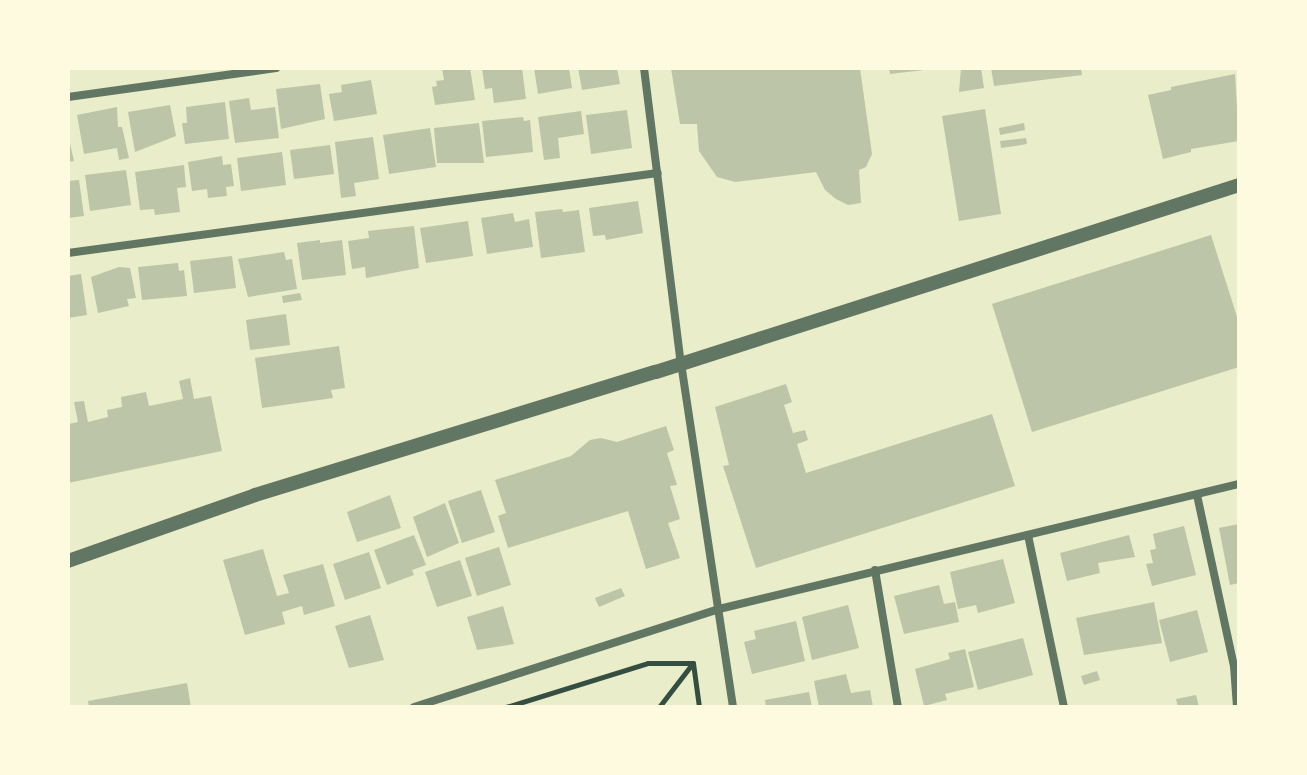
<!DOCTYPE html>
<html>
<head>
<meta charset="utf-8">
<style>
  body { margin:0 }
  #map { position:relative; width:1307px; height:775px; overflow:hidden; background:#e9edc9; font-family:"Times New Roman",serif }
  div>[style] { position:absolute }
  .building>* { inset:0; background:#bcc5a7 }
  .path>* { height:5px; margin:-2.5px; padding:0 2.5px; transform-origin:2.5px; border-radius:2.5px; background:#344e41 }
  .minor>* { height:8px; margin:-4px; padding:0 4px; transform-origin:4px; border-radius:4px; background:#617663 }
  .tertiary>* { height:14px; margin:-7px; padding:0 7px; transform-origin:7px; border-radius:7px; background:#617663 }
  span { translate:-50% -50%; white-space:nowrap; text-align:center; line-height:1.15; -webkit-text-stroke:6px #fefae0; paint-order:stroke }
  .frame { position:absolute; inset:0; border:70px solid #fefae0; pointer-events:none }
</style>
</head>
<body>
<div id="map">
  <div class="building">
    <div style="clip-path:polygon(442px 68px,470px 68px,475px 100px,435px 105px,432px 87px,437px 86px,436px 81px,444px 80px)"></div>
    <div style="clip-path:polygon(482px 68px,522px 68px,526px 99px,494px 103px,492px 88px,485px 89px)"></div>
    <div style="clip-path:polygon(534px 68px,569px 68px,572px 88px,538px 94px)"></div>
    <div style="clip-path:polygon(578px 68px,617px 68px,620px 84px,582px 90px)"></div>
    <div style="clip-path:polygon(671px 68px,860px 68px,872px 154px,866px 167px,859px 170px,861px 203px,848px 205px,836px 199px,825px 190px,816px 172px,735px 182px,717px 177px,699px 151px,697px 124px,680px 124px)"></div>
    <div style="clip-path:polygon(889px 68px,924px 68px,924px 70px,890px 74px)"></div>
    <div style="clip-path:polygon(961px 68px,981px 68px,984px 88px,959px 92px)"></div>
    <div style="clip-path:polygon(991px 68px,1081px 68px,1082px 75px,994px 86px)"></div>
    <div style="clip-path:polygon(1235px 74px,1239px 141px,1191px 149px,1191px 152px,1163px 159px,1148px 95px,1171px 90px,1171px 87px)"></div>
    <div style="clip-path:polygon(371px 80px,377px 114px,334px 121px,329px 94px,342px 92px,341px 85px)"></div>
    <div style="clip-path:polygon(320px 84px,325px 119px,281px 129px,276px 89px)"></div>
    <div style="clip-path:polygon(249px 98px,251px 110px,275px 107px,279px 138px,235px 143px,229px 101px)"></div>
    <div style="clip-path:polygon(225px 102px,229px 139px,185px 144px,182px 123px,187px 123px,186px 107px)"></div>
    <div style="clip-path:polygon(170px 105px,176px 136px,135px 152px,128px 112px)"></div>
    <div style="clip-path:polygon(117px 107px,118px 127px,122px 127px,129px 158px,119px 160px,117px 148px,84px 154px,77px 115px)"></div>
    <div style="clip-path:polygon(985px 109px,1001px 214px,959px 221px,942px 116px)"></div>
    <div style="clip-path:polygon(627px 110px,632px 148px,591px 154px,586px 115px)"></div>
    <div style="clip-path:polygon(581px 111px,584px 134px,558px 138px,560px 158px,544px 160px,538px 117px)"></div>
    <div style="clip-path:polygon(523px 117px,524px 121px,530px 120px,533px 152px,486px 157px,482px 121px)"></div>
    <div style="clip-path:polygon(479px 123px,484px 163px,437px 163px,434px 128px)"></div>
    <div style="clip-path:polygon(1024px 123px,1025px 130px,1000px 135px,999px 128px)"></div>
    <div style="clip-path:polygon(430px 128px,436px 167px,389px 174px,383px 135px)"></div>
    <div style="clip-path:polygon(68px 135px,74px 161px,68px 162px)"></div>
    <div style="clip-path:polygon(373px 137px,379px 179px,354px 183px,356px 196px,341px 198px,335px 142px)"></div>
    <div style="clip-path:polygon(1026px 138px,1027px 144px,1001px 148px,1000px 141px)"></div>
    <div style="clip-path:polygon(330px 145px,334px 174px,294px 179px,290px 150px)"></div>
    <div style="clip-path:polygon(282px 152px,286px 185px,241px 191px,237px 158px)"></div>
    <div style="clip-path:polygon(222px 156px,223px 165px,231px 164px,234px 186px,226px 187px,227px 196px,208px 198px,207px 189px,192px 191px,188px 162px)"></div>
    <div style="clip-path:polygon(184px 165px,186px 187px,177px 188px,180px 212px,155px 215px,154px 209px,140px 210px,135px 172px)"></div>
    <div style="clip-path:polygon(126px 170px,131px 205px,90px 211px,85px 175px)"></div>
    <div style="clip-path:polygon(79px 180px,84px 216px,68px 218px,68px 181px)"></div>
    <div style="clip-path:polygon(638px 201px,643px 233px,606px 240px,605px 235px,593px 236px,589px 208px)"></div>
    <div style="clip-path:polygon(562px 209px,563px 212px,579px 210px,585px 252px,541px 258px,535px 212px)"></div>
    <div style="clip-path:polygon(513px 213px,515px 222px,529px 219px,533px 247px,487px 254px,481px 218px)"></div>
    <div style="clip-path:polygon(468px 221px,473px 256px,426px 263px,420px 228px)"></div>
    <div style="clip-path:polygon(414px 226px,419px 268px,366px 278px,365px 267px,352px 269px,348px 241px,369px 238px,368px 231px)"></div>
    <div style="clip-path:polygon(1211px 235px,1239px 323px,1239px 367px,1032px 432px,992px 304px)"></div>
    <div style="clip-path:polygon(320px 240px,320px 243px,342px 240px,346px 275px,302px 280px,297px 243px)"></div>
    <div style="clip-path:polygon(284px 252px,286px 260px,292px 259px,297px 289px,248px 297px,238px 259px)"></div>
    <div style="clip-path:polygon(232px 256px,236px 288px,194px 293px,190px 261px)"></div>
    <div style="clip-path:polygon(178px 263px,179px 271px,184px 270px,187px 296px,142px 300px,138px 267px)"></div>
    <div style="clip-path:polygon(119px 267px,130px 268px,136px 298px,127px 299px,129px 306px,98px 313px,91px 277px)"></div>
    <div style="clip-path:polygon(81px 274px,87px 315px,68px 318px,68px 276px)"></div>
    <div style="clip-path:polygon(300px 293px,302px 300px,283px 303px,282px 296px)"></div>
    <div style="clip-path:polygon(286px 314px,290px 345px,250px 350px,246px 320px)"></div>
    <div style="clip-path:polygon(339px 346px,345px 388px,331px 390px,333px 398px,262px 408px,255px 358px)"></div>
    <div style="clip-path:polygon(190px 378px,194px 399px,211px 396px,222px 451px,68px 483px,68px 424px,78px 422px,74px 402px,84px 401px,88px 422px,108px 417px,107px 410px,122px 407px,121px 397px,146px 392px,149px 406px,183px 399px,179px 381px)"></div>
    <div style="clip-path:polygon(786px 384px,792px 402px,784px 405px,793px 433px,805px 430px,808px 440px,797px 444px,806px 473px,992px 414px,1015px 486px,756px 568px,723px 466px,729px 465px,715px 407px)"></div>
    <div style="clip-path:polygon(666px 426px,674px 450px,667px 453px,677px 485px,670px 486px,680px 519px,668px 523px,680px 558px,646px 569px,628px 511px,508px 548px,498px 516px,506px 513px,495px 480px,571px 456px,590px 440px,601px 438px,617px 442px)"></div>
    <div style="clip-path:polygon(481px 490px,495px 532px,462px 543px,448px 501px)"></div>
    <div style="clip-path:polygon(390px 495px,401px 528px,357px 542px,347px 512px)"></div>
    <div style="clip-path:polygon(445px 503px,459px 543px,427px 557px,413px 517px)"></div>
    <div style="clip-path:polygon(1239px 524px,1239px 583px,1230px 585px,1219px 528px)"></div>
    <div style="clip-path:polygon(1184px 526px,1196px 575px,1152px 586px,1146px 564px,1153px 563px,1150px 550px,1156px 549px,1153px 534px)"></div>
    <div style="clip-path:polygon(414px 535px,426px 565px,412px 570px,414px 575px,387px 585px,374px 550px)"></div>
    <div style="clip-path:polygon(1129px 535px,1135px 557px,1098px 563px,1100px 573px,1067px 581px,1060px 553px)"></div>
    <div style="clip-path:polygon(499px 547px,511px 585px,477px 596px,465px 558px)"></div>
    <div style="clip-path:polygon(263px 549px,277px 596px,289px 593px,283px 575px,323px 564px,335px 606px,304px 615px,302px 606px,282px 612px,285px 624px,245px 635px,223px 560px)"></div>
    <div style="clip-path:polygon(369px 552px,381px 588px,345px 600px,333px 564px)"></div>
    <div style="clip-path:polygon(1003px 559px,1015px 603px,978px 613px,976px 605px,958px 609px,950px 572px)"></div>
    <div style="clip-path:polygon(460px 560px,472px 596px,437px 607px,425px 572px)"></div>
    <div style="clip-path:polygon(939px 585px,944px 604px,955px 602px,959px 622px,904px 634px,894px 596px)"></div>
    <div style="clip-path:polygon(621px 588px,625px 596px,599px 607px,595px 598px)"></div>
    <div style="clip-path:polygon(1154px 602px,1162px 643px,1084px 655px,1076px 618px)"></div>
    <div style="clip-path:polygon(848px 605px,859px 648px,812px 660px,802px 617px)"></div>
    <div style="clip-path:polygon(503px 606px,514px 644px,477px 650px,467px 617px)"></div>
    <div style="clip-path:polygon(1197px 610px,1208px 652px,1170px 662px,1159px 620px)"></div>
    <div style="clip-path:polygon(370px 615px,384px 660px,349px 668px,335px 626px)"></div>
    <div style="clip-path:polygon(796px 621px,805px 661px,752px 674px,744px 642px,756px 639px,754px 631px)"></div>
    <div style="clip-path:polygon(1023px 638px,1033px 675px,978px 690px,968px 652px)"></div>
    <div style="clip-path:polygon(965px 649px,974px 687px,945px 694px,947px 700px,924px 706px,915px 669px,950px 659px,948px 653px)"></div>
    <div style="clip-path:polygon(1097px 671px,1100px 680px,1084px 685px,1081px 676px)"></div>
    <div style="clip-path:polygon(846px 674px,851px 693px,870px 690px,873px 707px,819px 707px,814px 681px)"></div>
    <div style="clip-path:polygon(187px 683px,191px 707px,89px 707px,88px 701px)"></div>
    <div style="clip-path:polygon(809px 692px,812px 707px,766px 707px,765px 700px)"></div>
    <div style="clip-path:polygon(1196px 695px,1199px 707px,1178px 707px,1176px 699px)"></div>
  </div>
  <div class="path">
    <div style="left:506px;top:707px;width:149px;rotate:-17.2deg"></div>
    <div style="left:648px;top:663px;width:45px"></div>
    <div style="left:693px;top:663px;width:44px;rotate:82.2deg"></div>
    <div style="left:659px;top:707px;width:54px;rotate:-52.5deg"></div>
  </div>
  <div class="minor">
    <div style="left:644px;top:68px;width:297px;rotate:82.9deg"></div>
    <div style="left:681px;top:363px;width:348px;rotate:81.4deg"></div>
    <div style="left:68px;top:97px;width:210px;rotate:-7.9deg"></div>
    <div style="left:68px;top:253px;width:595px;rotate:-7.72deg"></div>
    <div style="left:1197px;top:495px;width:175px;rotate:77.8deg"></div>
    <div style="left:1234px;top:666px;width:41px;rotate:85.8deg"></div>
    <div style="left:1028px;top:535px;width:176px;rotate:78.2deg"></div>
    <div style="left:875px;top:570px;width:139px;rotate:80.5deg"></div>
    <div style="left:414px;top:707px;width:320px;rotate:-17.8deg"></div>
    <div style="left:719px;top:609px;width:535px;rotate:-13.52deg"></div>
  </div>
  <div class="tertiary">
    <div style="left:68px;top:561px;width:198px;rotate:-19.4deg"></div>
    <div style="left:255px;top:495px;width:419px;rotate:-17.1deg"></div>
    <div style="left:656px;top:372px;width:612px;rotate:-17.78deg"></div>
  </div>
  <div class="frame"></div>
</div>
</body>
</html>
